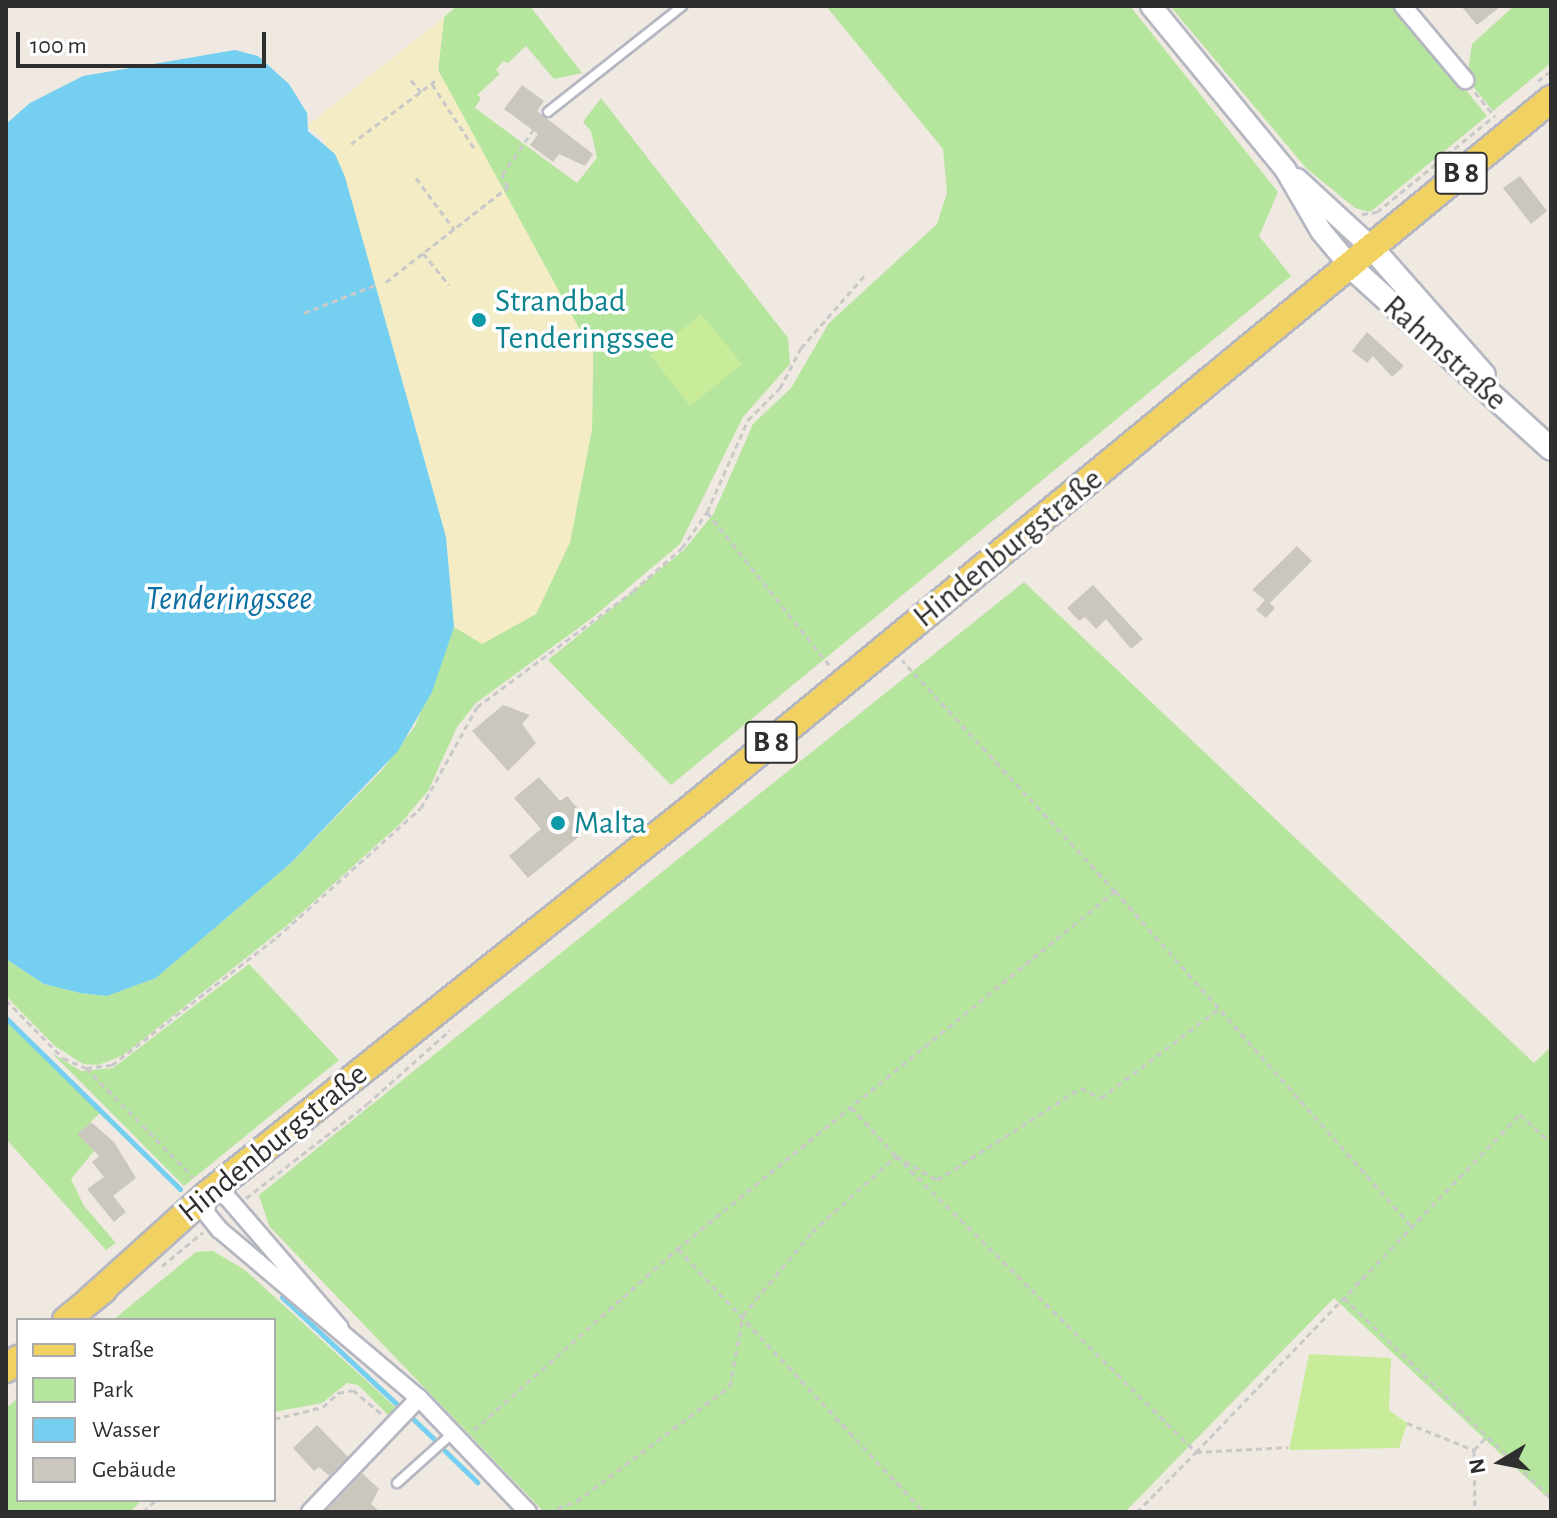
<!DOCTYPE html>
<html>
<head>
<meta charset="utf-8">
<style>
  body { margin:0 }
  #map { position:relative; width:1557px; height:1518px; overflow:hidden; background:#efe9e1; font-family:"Alegreya Sans",sans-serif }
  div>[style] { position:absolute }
  .green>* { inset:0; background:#b6e59e }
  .sand>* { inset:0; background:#f3ecc5 }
  .pitch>* { inset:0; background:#c9ec9a }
  .water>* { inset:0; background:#75cff0 }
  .stream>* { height:5px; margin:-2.5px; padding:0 2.5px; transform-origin:2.5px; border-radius:2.5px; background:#75cff0 }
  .building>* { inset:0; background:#cbc7bf }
  .path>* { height:3px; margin-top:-1.5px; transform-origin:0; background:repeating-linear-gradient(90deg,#c9c9c9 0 6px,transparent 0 10px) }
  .roads { filter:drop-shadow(2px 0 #b4b7c1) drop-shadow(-2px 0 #b4b7c1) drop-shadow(0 2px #b4b7c1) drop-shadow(0 -2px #b4b7c1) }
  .service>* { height:8px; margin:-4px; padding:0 4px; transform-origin:4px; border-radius:4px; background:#fff }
  .minor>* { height:16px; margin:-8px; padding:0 8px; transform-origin:8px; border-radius:8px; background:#fff }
  .tertiary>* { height:20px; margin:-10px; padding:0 10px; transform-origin:10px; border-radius:10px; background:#fff }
  .secondary>* { height:22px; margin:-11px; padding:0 11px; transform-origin:11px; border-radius:11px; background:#fff }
  .primary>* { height:26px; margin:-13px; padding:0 13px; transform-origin:13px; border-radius:13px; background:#f2d163 }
  .dots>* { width:22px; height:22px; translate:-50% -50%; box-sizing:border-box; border:4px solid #fff; border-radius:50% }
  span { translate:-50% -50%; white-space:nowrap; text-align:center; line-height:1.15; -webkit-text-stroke:7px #fff; paint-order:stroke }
  .shield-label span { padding:2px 6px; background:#fff; border:2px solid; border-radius:6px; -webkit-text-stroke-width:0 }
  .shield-label { font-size:30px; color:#2e2e2e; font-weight:700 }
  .culture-label { font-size:32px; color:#0d838f }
  .left { translate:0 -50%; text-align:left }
  .street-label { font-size:32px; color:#2e2e2e }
  .water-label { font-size:34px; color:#0d6fa3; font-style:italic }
  .frame { position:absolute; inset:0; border:8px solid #2e2e2e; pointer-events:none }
  .legend { position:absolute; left:16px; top:1318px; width:260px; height:184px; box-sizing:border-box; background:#fff; border:2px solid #ababab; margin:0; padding:10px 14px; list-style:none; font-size:24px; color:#2e2e2e }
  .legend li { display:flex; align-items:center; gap:16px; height:40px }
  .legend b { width:40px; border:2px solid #ababab }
  .north { position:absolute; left:1461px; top:1422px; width:80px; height:80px; -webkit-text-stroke:6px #fff; paint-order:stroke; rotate:260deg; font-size:22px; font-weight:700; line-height:32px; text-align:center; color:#2e2e2e }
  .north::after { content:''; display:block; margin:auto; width:28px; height:36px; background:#2e2e2e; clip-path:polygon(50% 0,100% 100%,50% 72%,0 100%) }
  .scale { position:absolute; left:16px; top:32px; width:250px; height:36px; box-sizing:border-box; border:4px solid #2e2e2e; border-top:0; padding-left:10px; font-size:24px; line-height:28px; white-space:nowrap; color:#2e2e2e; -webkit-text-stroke:6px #fff; paint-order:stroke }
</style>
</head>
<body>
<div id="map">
  <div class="green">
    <div style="clip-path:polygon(457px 6px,530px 6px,582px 73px,554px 79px,526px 46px,508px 63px,503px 61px,496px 70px,500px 74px,477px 95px,481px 98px,475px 108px,577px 183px,597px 158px,591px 131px,583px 122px,601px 98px,788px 338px,790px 364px,743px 417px,680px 544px,592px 618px,476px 703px,457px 727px,428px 791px,401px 823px,290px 923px,122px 1056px,98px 1065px,83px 1064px,55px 1046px,6px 996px,6px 959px,44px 984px,80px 993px,107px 996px,156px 978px,291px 863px,383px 769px,415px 726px,454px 627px,482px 643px,536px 614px,570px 542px,592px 429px,593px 354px,438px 70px,444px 17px)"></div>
    <div style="clip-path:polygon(826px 6px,1130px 6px,1278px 192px,1259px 236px,1291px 276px,671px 785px,548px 660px,684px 550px,714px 513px,753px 424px,791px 388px,829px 323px,937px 224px,947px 193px,943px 149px)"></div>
    <div style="clip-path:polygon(1170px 6px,1397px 6px,1487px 116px,1370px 212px,1355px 208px,1306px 168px)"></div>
    <div style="clip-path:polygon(1514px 6px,1551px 6px,1551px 63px,1493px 111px,1467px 79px,1472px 44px)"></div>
    <div style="clip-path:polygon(1024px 582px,1534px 1063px,1551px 1047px,1551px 1501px,1334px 1298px,1125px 1512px,544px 1512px,269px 1226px,259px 1195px)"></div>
    <div style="clip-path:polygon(249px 964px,339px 1060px,184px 1186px,52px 1053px,81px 1071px,113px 1068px)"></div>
    <div style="clip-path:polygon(6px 1021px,100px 1113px,78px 1134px,94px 1151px,71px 1179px,84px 1206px,116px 1243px,106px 1250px,6px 1139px)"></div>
    <div style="clip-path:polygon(213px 1251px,245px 1270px,396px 1408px,389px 1416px,358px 1385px,347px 1383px,322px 1403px,274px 1412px,274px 1320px,113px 1320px,196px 1252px)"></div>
    <div style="clip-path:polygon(18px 1398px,18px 1500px,142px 1500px,130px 1512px,6px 1512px,6px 1408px)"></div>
  </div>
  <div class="sand">
    <div style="clip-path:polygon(444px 17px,438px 70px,593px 354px,592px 429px,570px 542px,536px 614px,482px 644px,454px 627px,446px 537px,375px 285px,323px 139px,307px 126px)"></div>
  </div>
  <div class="pitch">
    <div style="clip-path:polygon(701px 314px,742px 364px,690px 406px,650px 355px)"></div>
    <div style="clip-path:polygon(1309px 1354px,1391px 1358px,1389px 1410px,1407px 1423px,1399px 1448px,1289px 1450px)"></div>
  </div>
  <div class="water">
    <div style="clip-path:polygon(235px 50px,258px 56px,289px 84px,307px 113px,308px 131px,335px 154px,345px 177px,446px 537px,454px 627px,432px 692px,398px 751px,291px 863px,156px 978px,107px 996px,80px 993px,44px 984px,6px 959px,6px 124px,30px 103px,83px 76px)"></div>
  </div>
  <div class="stream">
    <div style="left:6px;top:1018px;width:244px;rotate:44.5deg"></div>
    <div style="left:282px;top:1297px;width:160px;rotate:43deg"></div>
    <div style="left:409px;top:1415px;width:35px;rotate:44deg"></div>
    <div style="left:445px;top:1451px;width:45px;rotate:44.1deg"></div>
  </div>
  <div class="building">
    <div style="clip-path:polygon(1461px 6px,1501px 6px,1477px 25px)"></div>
    <div style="clip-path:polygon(522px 85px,544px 101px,537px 111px,593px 154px,585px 166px,559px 154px,553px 162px,530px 145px,538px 134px,504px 109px)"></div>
    <div style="clip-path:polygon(1520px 176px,1547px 211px,1531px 224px,1503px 188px)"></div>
    <div style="clip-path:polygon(1367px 332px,1404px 366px,1392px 377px,1373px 356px,1367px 363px,1352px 351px)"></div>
    <div style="clip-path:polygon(1297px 546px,1312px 561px,1270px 603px,1275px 608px,1266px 618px,1256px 610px,1265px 600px,1252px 590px)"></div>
    <div style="clip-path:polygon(1093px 585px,1143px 639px,1131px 649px,1106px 619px,1096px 629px,1085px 617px,1079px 621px,1067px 608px)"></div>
    <div style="clip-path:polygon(503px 705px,530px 715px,522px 724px,536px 743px,508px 771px,472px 731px)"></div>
    <div style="clip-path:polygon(539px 777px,560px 801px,567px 796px,581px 812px,576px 817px,587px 830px,528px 878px,509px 856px,541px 829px,514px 798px)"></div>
    <div style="clip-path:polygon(91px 1122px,114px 1142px,136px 1178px,113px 1196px,126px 1212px,114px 1222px,87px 1189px,104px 1177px,92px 1162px,99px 1156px,77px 1134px)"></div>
    <div style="clip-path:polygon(317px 1425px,348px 1457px,329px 1476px,319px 1467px,314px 1471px,293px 1448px)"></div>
    <div style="clip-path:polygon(362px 1473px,379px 1489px,371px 1504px,380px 1512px,325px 1512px)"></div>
  </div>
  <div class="path">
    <div style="left:411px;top:80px;width:16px;rotate:50deg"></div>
    <div style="left:1538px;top:81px;width:16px;rotate:-38deg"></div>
    <div style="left:432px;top:84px;width:77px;rotate:56.7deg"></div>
    <div style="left:1475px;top:92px;width:32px;rotate:51deg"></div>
    <div style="left:351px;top:144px;width:105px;rotate:-36.9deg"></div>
    <div style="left:416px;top:178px;width:64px;rotate:53.3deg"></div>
    <div style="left:1362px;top:214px;width:15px;rotate:-8deg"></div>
    <div style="left:1377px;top:212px;width:149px;rotate:-39.3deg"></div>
    <div style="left:423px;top:253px;width:41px;rotate:50.9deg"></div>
    <div style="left:386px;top:282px;width:155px;rotate:-37.9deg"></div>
    <div style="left:508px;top:187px;width:13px;rotate:-117deg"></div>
    <div style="left:502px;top:175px;width:67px;rotate:-55.4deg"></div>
    <div style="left:304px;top:313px;width:76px;rotate:-21.5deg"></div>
    <div style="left:707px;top:512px;width:196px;rotate:51.4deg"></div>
    <div style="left:1115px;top:891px;width:448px;rotate:48.5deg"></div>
    <div style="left:6px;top:1000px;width:81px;rotate:45.5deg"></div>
    <div style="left:63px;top:1058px;width:25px;rotate:23deg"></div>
    <div style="left:86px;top:1068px;width:26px;rotate:-7deg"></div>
    <div style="left:112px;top:1065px;width:209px;rotate:-37.8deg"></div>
    <div style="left:277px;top:937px;width:193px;rotate:-41.9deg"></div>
    <div style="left:421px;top:808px;width:115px;rotate:-61deg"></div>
    <div style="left:477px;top:707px;width:194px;rotate:-36.6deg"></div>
    <div style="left:633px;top:591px;width:65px;rotate:-41.3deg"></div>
    <div style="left:682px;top:548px;width:44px;rotate:-55.2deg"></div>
    <div style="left:707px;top:512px;width:101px;rotate:-66deg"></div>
    <div style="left:748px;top:420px;width:45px;rotate:-45deg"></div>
    <div style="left:780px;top:388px;width:45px;rotate:-62.3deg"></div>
    <div style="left:801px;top:348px;width:96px;rotate:-48.8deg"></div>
    <div style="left:86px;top:1068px;width:153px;rotate:45.5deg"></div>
    <div style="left:851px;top:1107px;width:67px;rotate:47.4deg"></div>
    <div style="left:896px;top:1156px;width:48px;rotate:30.3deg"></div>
    <div style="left:937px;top:1180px;width:171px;rotate:-32.6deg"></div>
    <div style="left:1081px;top:1088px;width:22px;rotate:27deg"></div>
    <div style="left:1101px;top:1098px;width:149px;rotate:-37.1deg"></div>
    <div style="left:246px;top:1198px;width:153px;rotate:-37.8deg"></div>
    <div style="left:367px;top:1104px;width:111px;rotate:-41.7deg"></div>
    <div style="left:678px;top:1249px;width:360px;rotate:46.9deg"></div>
    <div style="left:162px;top:1266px;width:53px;rotate:-39.7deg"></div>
    <div style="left:1344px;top:1298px;width:288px;rotate:44deg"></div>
    <div style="left:274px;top:1419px;width:50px;rotate:-13.8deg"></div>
    <div style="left:323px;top:1407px;width:21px;rotate:-43deg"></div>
    <div style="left:338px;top:1393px;width:15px;rotate:-11deg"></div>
    <div style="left:353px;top:1390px;width:38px;rotate:40deg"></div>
    <div style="left:1407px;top:1423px;width:72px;rotate:21.9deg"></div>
    <div style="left:1474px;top:1450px;width:62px;rotate:89.1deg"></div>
    <div style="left:474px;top:1430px;width:272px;rotate:-41.7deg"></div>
    <div style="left:677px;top:1249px;width:566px;rotate:-39.26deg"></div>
    <div style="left:1115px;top:891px;width:314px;rotate:-132.7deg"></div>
    <div style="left:1474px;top:1450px;width:16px;rotate:-47deg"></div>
    <div style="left:143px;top:1512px;width:18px;rotate:-43deg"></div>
    <div style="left:548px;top:1512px;width:31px;rotate:-21deg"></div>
    <div style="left:577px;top:1501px;width:191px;rotate:-36.9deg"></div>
    <div style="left:730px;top:1386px;width:72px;rotate:-79.6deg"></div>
    <div style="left:743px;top:1315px;width:108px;rotate:-50.3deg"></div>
    <div style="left:812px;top:1232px;width:113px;rotate:-42.1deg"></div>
    <div style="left:896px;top:1156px;width:421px;rotate:44.6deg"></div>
    <div style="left:1196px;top:1452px;width:468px;rotate:-46.2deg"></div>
    <div style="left:1520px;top:1114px;width:42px;rotate:43.1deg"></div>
    <div style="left:1137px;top:1512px;width:84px;rotate:-45.5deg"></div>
    <div style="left:1196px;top:1452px;width:92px;rotate:-3.1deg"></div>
  </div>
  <div class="roads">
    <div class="service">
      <div style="left:548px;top:112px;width:171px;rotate:-38.3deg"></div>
      <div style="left:397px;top:1483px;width:75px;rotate:-41.8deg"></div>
    </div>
    <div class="minor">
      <div style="left:1403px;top:6px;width:97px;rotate:50deg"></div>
      <div style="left:340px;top:1328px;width:174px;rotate:-130.8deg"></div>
      <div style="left:226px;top:1196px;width:17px;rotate:-170deg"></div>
      <div style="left:209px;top:1193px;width:20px;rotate:99deg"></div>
      <div style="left:206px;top:1213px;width:22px;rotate:51deg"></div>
      <div style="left:220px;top:1230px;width:260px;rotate:40.2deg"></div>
      <div style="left:419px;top:1398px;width:158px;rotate:46.3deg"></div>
      <div style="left:310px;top:1512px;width:158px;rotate:-46.3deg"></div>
    </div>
    <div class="tertiary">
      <div style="left:1151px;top:6px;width:211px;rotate:50.6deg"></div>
      <div style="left:1285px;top:169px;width:72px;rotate:59.9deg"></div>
      <div style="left:1321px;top:231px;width:47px;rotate:50.2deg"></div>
      <div style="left:1297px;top:179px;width:102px;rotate:42.6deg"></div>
    </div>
    <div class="secondary">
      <div style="left:1372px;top:248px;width:169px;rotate:48.6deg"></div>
      <div style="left:1351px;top:267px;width:270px;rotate:42.3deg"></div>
    </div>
    <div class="primary">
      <div style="left:89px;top:1301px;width:161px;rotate:-42deg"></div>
      <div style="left:209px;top:1193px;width:622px;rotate:-38.6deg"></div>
      <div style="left:695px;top:805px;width:1110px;rotate:-39.51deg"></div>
      <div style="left:66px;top:1320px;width:48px;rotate:-39deg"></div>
      <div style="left:6px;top:1369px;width:16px;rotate:-40deg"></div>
    </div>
  </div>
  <div class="dots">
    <div style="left:479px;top:320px;background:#0f9aa8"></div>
    <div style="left:558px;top:823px;background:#0f9aa8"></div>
  </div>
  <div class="shield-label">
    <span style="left:1461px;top:173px">B 8</span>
    <span style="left:771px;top:742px">B 8</span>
  </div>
  <div class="culture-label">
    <span class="left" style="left:495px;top:320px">Strandbad<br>Tenderingssee</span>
    <span class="left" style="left:574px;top:823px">Malta</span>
  </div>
  <div class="street-label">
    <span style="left:1445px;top:353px;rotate:42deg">Rahmstraße</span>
    <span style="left:1008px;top:548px;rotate:-39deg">Hindenburgstraße</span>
    <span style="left:273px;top:1143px;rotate:-39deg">Hindenburgstraße</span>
  </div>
  <div class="water-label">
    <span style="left:229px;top:600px">Tenderingssee</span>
  </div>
  <div class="frame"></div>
  <ul class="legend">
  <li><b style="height:10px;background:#f2d163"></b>Straße</li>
  <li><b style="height:22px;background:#b6e59e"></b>Park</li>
  <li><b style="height:22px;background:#75cff0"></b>Wasser</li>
  <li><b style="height:22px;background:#cbc7bf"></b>Gebäude</li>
  </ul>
  <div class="north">N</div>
  <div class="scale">100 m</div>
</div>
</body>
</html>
